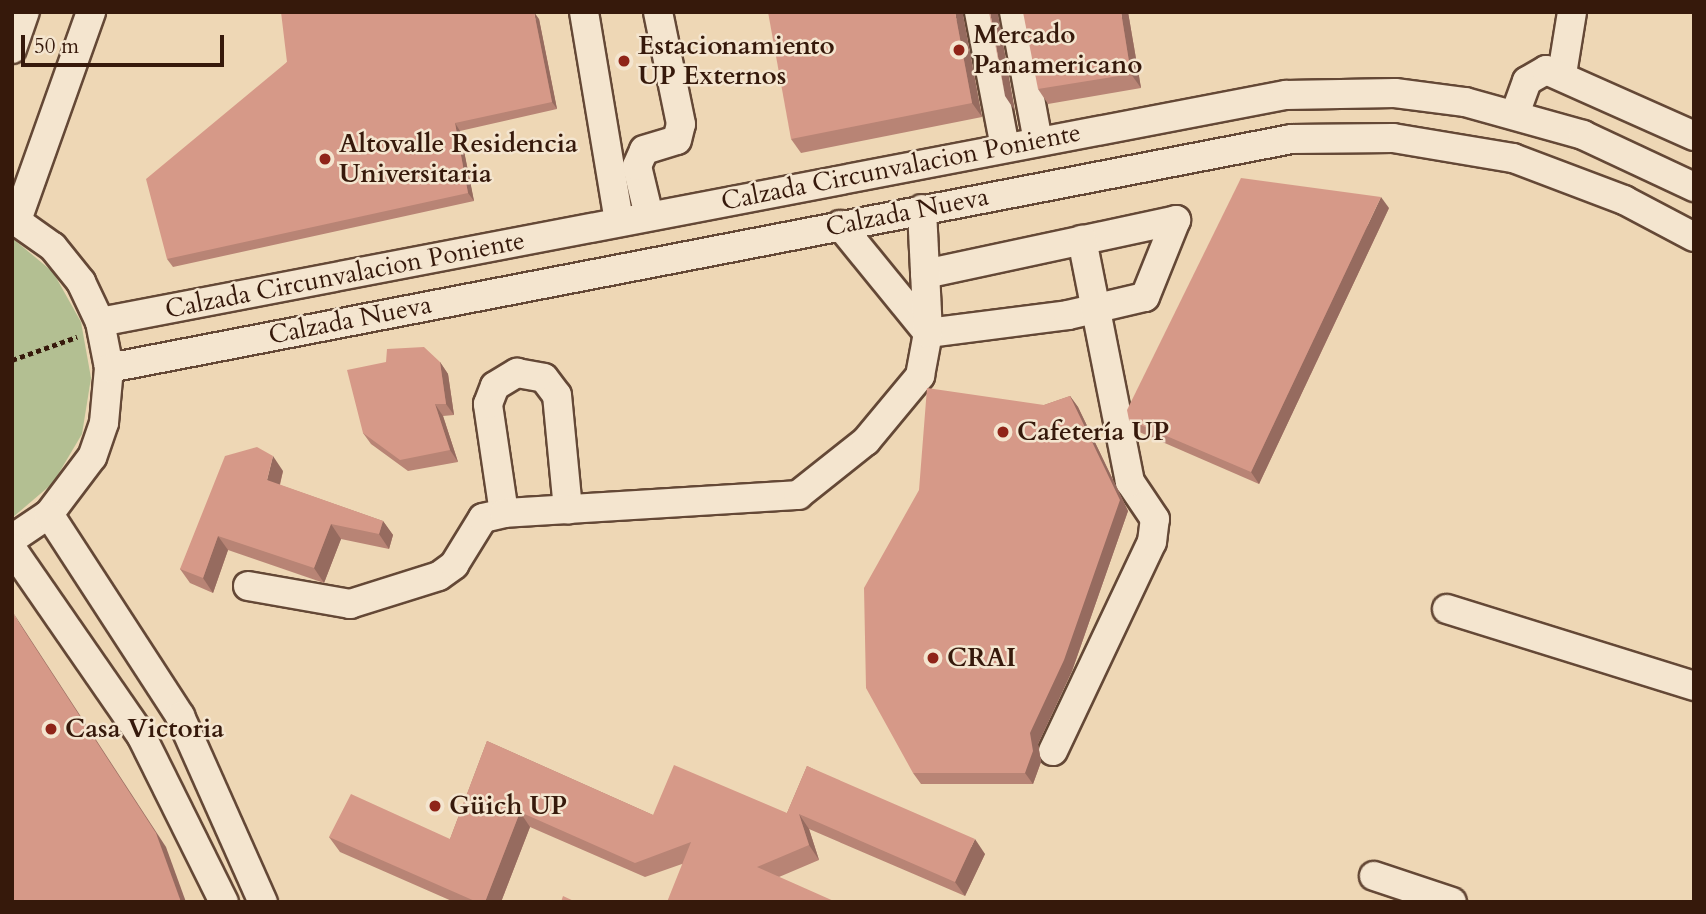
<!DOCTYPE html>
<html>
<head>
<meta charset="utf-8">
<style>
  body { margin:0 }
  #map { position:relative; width:1706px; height:914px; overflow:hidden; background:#eed7b5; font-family:Cardo,serif }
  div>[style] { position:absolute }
  .green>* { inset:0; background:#b3bf92 }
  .path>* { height:4.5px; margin-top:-2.25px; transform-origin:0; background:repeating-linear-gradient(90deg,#36190b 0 5px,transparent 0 8.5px) }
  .roads { filter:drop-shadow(2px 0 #644836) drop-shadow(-2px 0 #644836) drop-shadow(0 2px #644836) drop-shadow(0 -2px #644836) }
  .minor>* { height:28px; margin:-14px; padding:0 14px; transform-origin:14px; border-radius:14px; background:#f4e5cf }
  .wall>* { inset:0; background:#b88475 }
  .shaded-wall>* { inset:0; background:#966b5f }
  .building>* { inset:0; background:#d69988 }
  .dots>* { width:19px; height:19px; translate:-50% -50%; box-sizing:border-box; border:4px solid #f4e5cf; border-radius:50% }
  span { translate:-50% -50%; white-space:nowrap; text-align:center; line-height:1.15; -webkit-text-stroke:5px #f4e5cf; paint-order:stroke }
  .poi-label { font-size:26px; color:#36190b; font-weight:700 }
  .left { translate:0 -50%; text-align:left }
  .street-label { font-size:26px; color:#36190b }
  .frame { position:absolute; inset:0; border:14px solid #36190b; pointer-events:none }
  .scale { position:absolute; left:21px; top:35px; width:203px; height:32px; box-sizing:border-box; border:4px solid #36190b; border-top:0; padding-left:9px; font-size:21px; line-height:24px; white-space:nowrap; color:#36190b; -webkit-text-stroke:5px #f4e5cf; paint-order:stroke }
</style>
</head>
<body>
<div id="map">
  <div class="green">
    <div style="clip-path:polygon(12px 238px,53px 272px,81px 322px,91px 378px,82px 434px,53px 483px,12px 518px)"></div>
  </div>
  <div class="path">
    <div style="left:12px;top:360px;width:69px;rotate:-19.5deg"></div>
  </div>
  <div class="roads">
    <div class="minor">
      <div style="left:584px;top:12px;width:213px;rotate:80.5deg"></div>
      <div style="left:979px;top:12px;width:137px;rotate:79.1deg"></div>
      <div style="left:1014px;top:12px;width:131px;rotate:79.5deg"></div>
      <div style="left:12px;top:49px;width:39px;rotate:-71deg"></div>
      <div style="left:1562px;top:74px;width:63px;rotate:-80.8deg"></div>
      <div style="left:1515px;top:114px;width:35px;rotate:-70deg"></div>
      <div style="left:1527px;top:81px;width:22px;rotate:-30deg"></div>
      <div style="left:1546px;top:70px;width:162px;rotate:24deg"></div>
      <div style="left:649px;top:216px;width:51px;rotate:-103.5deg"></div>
      <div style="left:637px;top:166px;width:17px;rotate:-66deg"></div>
      <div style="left:644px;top:150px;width:34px;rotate:-17deg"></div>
      <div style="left:677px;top:140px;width:16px;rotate:-76deg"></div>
      <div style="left:681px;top:124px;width:114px;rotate:-101.6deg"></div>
      <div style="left:12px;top:218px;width:50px;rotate:35.3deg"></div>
      <div style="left:53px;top:247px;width:45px;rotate:51.3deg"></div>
      <div style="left:81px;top:282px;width:44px;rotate:64.6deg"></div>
      <div style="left:100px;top:322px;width:47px;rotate:78.9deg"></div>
      <div style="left:109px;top:368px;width:55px;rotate:95.2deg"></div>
      <div style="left:104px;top:423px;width:36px;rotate:109deg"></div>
      <div style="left:92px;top:457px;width:71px;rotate:127deg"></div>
      <div style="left:49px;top:514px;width:45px;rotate:146deg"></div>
      <div style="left:17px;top:220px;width:221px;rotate:-70.4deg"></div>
      <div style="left:840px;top:225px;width:139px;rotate:50.8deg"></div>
      <div style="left:925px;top:274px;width:257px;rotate:-12.1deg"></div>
      <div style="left:100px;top:322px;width:1208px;rotate:-10.84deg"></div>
      <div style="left:1286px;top:95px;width:109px;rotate:-1.1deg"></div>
      <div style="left:1395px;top:93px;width:71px;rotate:7.3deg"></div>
      <div style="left:1465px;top:102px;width:123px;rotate:15.6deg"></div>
      <div style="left:1583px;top:135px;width:123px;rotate:25.1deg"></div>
      <div style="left:928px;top:333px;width:141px;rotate:-7.3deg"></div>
      <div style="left:1068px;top:315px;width:79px;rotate:-13.2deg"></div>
      <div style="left:1145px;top:297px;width:83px;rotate:-68.1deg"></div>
      <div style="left:109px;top:368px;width:1204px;rotate:-10.96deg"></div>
      <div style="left:1291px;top:139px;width:102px;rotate:-0.6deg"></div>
      <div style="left:1393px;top:138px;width:122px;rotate:9.5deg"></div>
      <div style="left:1513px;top:158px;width:119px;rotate:20.7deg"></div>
      <div style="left:1624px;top:200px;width:79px;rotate:27.9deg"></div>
      <div style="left:504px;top:513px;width:110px;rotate:-98.4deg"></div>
      <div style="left:488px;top:404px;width:19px;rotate:-69deg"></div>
      <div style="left:495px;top:386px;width:26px;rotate:-31deg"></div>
      <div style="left:517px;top:373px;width:27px;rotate:10deg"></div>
      <div style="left:544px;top:378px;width:21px;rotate:53deg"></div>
      <div style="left:557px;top:395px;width:115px;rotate:84.5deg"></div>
      <div style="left:49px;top:514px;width:241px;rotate:57deg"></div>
      <div style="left:180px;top:716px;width:204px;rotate:66deg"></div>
      <div style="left:12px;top:549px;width:229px;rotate:55.3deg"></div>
      <div style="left:142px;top:737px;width:184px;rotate:63.6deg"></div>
      <div style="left:248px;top:586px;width:104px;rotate:10deg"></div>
      <div style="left:350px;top:604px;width:93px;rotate:-17.5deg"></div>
      <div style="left:439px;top:576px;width:19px;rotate:-36deg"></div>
      <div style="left:454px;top:565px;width:55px;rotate:-58.3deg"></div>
      <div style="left:483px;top:518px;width:22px;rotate:-13deg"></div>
      <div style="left:504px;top:513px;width:295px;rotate:-3.5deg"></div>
      <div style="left:798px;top:495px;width:87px;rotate:-38.5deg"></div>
      <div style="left:866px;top:441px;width:85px;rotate:-50.3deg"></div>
      <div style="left:920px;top:376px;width:44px;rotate:-79.5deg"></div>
      <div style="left:928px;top:333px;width:124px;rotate:-92.8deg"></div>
      <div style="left:1447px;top:609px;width:259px;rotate:17.3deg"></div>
      <div style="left:1053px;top:751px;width:231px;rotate:-64.7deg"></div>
      <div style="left:1152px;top:542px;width:23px;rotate:-83deg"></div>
      <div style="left:1155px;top:519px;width:45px;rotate:-124deg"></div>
      <div style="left:1130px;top:482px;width:247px;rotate:-101.2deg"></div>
      <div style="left:1374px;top:876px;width:82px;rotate:18.4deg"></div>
    </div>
  </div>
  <div class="wall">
    <div style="clip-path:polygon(1128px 12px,1141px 88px,1048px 104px,1038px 89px)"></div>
    <div style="clip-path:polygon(963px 15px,982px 117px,801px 153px,791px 139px)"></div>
    <div style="clip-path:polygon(539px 19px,557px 109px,460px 131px,474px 201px,173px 267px,167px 259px,287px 62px)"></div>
    <div style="clip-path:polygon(1389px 208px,1259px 484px,1137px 431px,1129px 420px)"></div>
    <div style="clip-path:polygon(440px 362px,448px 374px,454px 415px,443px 416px,458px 462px,408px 471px,371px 444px,363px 433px)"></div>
    <div style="clip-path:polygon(1070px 396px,1078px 407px,1128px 511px,1072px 671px,1038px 744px,1041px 762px,1033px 784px,921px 784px,913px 773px,919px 490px,1044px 405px)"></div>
    <div style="clip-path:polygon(283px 471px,280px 485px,383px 521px,393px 535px,389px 549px,341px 539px,324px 583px,228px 550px,213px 593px,190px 583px,180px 569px)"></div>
    <div style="clip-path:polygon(487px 741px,653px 815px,787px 813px,807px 766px,985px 854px,965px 896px,809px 829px,819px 860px,779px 877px,682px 864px,645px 877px,530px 827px,501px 902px,454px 902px,340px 852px,329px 837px,450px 839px)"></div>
  </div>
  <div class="shaded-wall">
    <div style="clip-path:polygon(534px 12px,539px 19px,557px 109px,552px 102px)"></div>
    <div style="clip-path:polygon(955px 12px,965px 12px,963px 15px,982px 117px,972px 103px)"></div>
    <div style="clip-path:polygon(990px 12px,999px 12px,998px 14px,1015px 111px,1005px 96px)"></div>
    <div style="clip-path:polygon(1121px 12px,1128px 12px,1141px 88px,1131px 74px)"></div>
    <div style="clip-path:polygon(455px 123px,460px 131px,474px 201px,468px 193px)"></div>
    <div style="clip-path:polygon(1381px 197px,1389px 208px,1259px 484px,1251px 472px)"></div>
    <div style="clip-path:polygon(440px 362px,448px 374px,454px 415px,446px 404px)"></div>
    <div style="clip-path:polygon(1070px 396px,1078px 407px,1128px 511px,1072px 671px,1038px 744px,1041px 762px,1033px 784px,1025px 773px)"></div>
    <div style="clip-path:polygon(435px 404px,443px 416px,458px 462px,450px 450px)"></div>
    <div style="clip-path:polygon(273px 456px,283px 471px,277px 495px,267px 480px)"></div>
    <div style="clip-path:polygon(383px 521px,393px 535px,389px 549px,379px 534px)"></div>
    <div style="clip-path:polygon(331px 524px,341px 539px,324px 583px,314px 568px)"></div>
    <div style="clip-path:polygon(218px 536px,228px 550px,213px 593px,203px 578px)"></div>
    <div style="clip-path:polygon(12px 611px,166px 847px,186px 902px,181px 902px)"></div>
    <div style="clip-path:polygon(520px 812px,530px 827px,501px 902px,485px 902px)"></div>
    <div style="clip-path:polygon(799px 814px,809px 829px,819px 860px,809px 845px)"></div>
    <div style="clip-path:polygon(975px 839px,985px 854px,965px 896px,955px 882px)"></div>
  </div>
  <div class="building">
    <div style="clip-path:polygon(281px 12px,534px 12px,552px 102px,455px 123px,468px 193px,167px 259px,146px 179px,287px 62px)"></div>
    <div style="clip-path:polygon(768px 12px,955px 12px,972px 103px,791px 139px)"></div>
    <div style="clip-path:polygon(989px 12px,990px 12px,1005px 96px)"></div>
    <div style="clip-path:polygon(1023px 12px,1121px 12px,1131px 74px,1038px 89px)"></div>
    <div style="clip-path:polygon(1241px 178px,1381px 197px,1251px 472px,1129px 420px,1127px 410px)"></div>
    <div style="clip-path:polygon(424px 347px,440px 362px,446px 404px,435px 404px,450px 450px,400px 460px,363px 433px,347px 370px,386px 362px,387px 349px)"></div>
    <div style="clip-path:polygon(927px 388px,1044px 405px,1070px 396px,1120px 500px,1064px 660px,1030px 733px,1033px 751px,1025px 773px,913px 773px,866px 688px,864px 588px,919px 490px)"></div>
    <div style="clip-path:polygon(257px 447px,273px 456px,267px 480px,383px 521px,379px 534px,331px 524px,314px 568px,218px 536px,203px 578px,180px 569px,225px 456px)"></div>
    <div style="clip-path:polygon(12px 612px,156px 833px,181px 902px,12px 902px)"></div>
    <div style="clip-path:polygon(487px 741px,653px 815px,674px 765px,787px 813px,807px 766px,975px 839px,955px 882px,799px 814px,809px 845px,757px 867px,836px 902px,667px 902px,691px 842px,635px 863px,520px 812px,485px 902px,477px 902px,329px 837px,351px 794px,450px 839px)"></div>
    <div style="clip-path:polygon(563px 896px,576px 902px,561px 902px)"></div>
  </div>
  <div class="dots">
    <div style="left:959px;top:50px;background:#8f2418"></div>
    <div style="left:624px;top:61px;background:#8f2418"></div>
    <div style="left:325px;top:159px;background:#8f2418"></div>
    <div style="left:1003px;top:432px;background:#8f2418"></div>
    <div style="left:933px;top:658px;background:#8f2418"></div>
    <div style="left:51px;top:729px;background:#8f2418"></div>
    <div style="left:435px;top:806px;background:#8f2418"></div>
  </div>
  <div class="poi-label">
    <span class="left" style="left:973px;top:50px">Mercado<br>Panamericano</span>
    <span class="left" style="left:638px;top:61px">Estacionamiento<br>UP Externos</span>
    <span class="left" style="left:339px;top:159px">Altovalle Residencia<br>Universitaria</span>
    <span class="left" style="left:1017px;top:432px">Cafetería UP</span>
    <span class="left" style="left:947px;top:658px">CRAI</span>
    <span class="left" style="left:65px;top:729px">Casa Victoria</span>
    <span class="left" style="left:449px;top:806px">Güich UP</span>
  </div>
  <div class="street-label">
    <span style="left:901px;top:167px;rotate:-11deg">Calzada Circunvalacion Poniente</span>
    <span style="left:907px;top:212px;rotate:-11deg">Calzada Nueva</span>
    <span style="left:345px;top:275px;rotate:-11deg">Calzada Circunvalacion Poniente</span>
    <span style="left:350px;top:320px;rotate:-11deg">Calzada Nueva</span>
  </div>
  <div class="frame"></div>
  <div class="scale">50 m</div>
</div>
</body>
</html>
